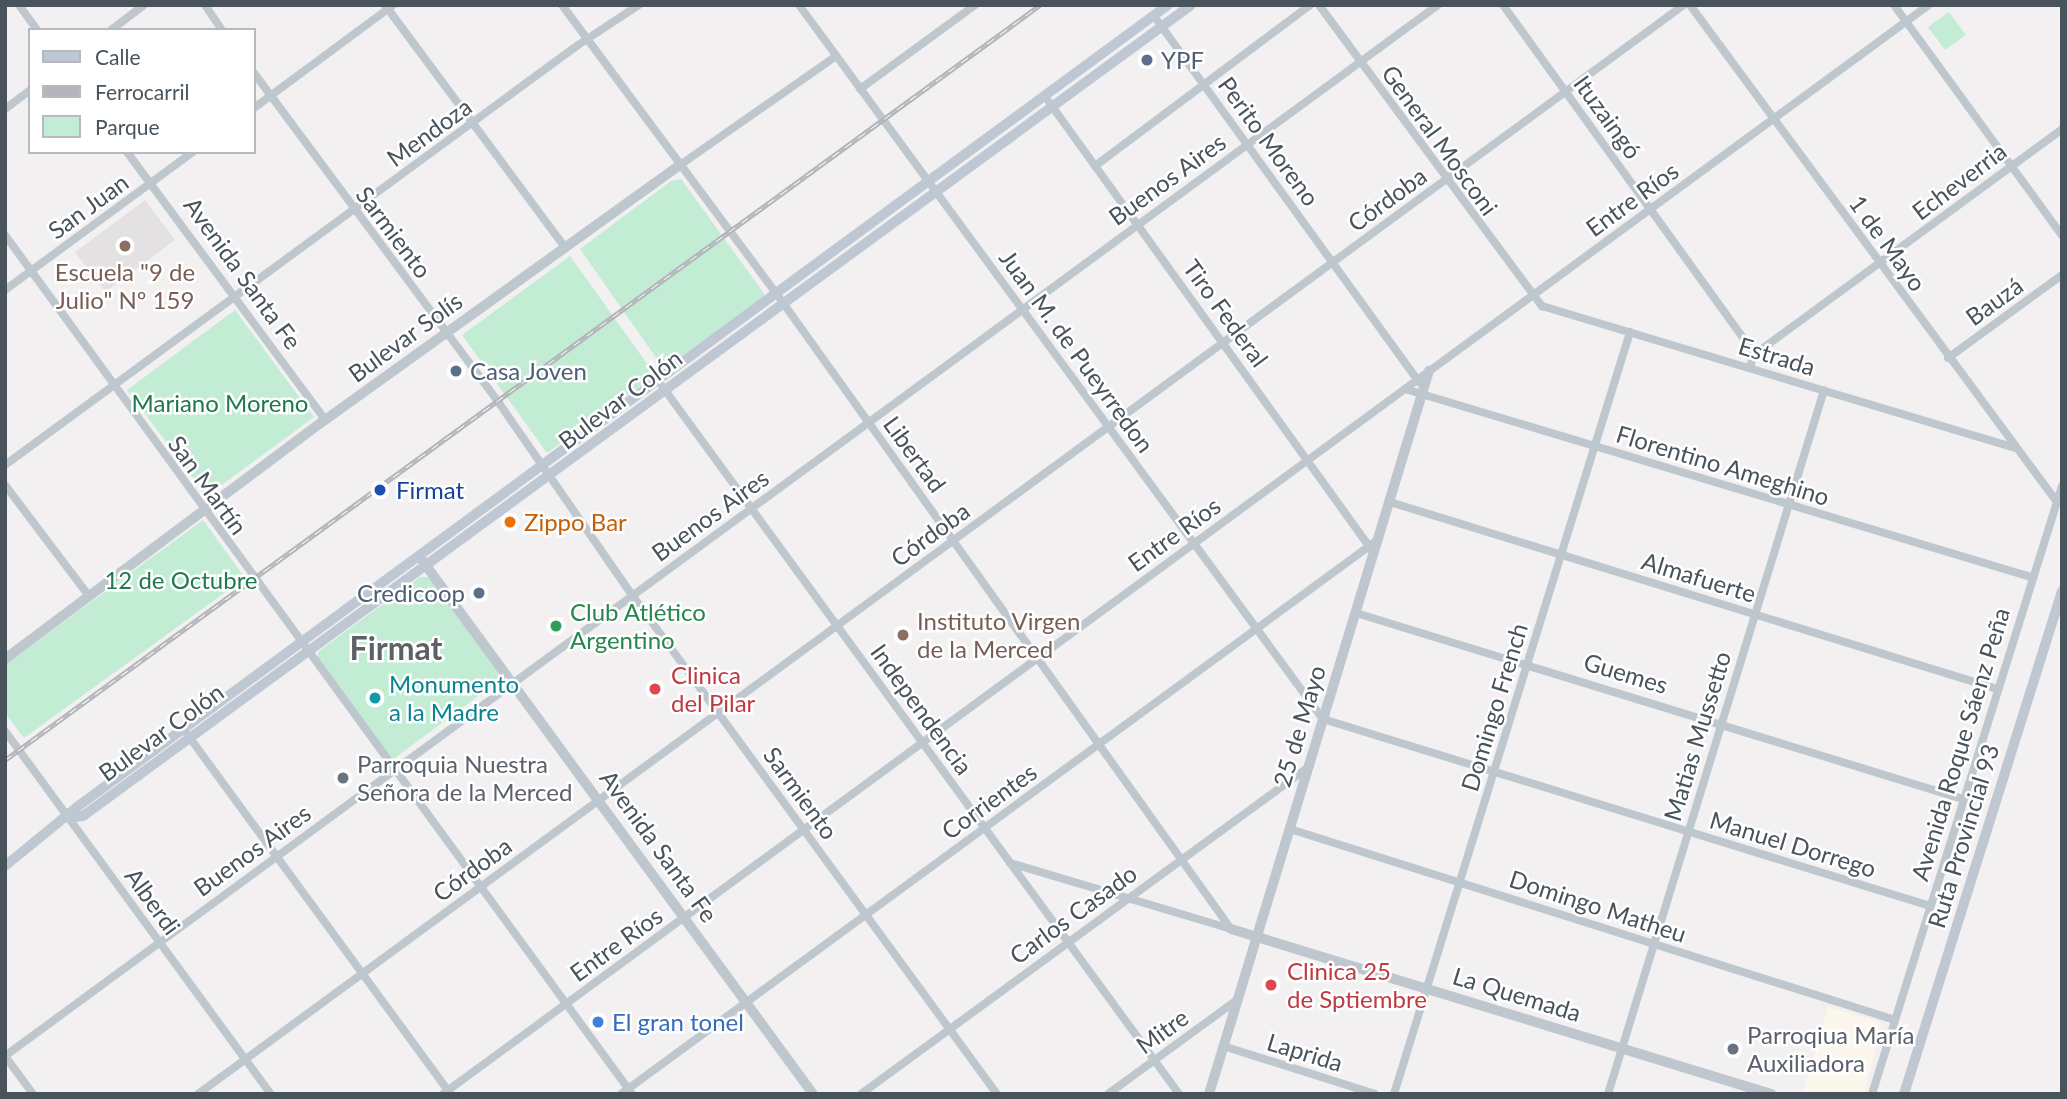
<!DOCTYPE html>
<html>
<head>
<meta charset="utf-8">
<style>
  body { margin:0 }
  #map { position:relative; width:2067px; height:1099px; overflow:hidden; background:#f2f0f0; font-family:Lato,sans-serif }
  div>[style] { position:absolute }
  .commercial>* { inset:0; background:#fbf7ec }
  .education>* { inset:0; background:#e3e1e1 }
  .green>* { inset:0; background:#c3ecd4 }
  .minor>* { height:8px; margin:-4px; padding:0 4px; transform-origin:4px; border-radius:4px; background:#bfc7ce }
  .tertiary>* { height:10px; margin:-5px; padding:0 5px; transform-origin:5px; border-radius:5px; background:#bfc7ce }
  .secondary>* { height:10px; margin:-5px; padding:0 5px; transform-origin:5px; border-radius:5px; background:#bfc8d2 }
  .rail>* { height:5px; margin-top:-2.5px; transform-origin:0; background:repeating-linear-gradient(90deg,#fff 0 8px,#b3b5ba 0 16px); box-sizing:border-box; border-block:2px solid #b3b5ba }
  .dots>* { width:19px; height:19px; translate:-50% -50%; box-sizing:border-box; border:4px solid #fff; border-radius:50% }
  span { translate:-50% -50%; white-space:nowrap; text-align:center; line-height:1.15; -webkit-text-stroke:5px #fff; paint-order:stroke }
  .service-label { font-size:24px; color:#4e5e75 }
  .left { translate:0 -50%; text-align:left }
  .right { translate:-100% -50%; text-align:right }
  .street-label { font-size:24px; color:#49535c }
  .education-label { font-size:24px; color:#785e54 }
  .park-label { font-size:24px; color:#1f794f }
  .transit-label { font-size:24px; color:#164399 }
  .food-label { font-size:24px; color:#c56008 }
  .leisure-label { font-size:24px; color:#27864d }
  .health-label { font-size:24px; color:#be3a42 }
  .culture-label { font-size:24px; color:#0d838f }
  .worship-label { font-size:24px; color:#5b616d }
  .shop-label { font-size:24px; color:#366cbe }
  .district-label { font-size:32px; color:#5d6065; font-weight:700 }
  .frame { position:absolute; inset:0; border:7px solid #49535c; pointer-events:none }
  .legend { position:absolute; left:28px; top:28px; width:228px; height:126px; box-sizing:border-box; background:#fff; border:2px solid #b6babe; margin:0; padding:9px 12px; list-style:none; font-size:21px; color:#49535c }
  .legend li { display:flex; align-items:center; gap:14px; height:35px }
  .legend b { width:35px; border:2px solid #b6babe }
</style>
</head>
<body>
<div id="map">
  <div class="commercial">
    <div style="clip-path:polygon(1828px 1007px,1882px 1023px,1864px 1094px,1802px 1094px)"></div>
  </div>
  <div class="education">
    <div style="clip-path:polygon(145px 200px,175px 240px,105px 292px,75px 252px)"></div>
  </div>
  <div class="green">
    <div style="clip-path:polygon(1949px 12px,1966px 35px,1945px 50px,1928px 27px)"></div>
    <div style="clip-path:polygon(681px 179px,765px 295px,664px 369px,580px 249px,671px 181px)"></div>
    <div style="clip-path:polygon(570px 256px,655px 375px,547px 453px,462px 335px)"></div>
    <div style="clip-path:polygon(235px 310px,314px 417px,207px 496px,127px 390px)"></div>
    <div style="clip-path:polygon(203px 520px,245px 578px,24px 738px,5px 713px,5px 665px)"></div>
    <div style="clip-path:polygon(420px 577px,429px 577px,499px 672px,497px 682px,392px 760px,318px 657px,319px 651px)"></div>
  </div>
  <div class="minor">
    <div style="left:19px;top:5px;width:31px;rotate:54deg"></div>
    <div style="left:205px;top:5px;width:30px;rotate:56deg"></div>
    <div style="left:385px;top:5px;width:300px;rotate:53.4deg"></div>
    <div style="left:562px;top:5px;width:359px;rotate:53.4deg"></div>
    <div style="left:776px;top:293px;width:782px;rotate:54.42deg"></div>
    <div style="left:799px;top:5px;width:886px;rotate:53.73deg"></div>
    <div style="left:1323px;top:719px;width:635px;rotate:17.12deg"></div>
    <div style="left:1319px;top:5px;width:375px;rotate:53.5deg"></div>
    <div style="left:1542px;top:306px;width:493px;rotate:16.7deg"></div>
    <div style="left:1503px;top:5px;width:430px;rotate:54.2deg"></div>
    <div style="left:1690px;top:5px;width:618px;rotate:53.56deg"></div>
    <div style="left:1894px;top:5px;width:285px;rotate:53.9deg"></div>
    <div style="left:1154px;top:16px;width:452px;rotate:54.1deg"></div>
    <div style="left:111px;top:30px;width:41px;rotate:-37.1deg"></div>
    <div style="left:254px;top:73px;width:411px;rotate:53.4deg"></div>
    <div style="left:499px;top:403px;width:234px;rotate:55.3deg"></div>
    <div style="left:632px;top:595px;width:618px;rotate:53.82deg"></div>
    <div style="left:860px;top:89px;width:142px;rotate:-36.1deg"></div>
    <div style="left:1049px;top:102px;width:551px;rotate:54.23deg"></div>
    <div style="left:254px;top:108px;width:173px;rotate:-36.5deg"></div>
    <div style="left:5px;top:109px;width:31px;rotate:-37deg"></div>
    <div style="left:127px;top:152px;width:333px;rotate:53.5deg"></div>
    <div style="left:680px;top:165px;width:190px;rotate:-34.9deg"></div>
    <div style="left:1095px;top:166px;width:269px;rotate:-36.8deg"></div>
    <div style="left:5px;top:235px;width:1063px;rotate:53.87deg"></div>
    <div style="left:5px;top:290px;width:233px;rotate:-36.3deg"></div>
    <div style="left:1948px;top:358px;width:141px;rotate:-36.1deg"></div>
    <div style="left:1749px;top:368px;width:15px;rotate:-67deg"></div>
    <div style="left:1755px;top:354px;width:381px;rotate:-36.2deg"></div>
    <div style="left:662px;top:386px;width:877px;rotate:53.86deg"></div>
    <div style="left:1405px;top:389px;width:654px;rotate:16.72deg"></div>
    <div style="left:5px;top:465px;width:710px;rotate:-36.24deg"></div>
    <div style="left:578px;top:45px;width:73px;rotate:-33.3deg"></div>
    <div style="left:5px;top:485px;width:139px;rotate:52.9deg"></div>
    <div style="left:1390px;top:502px;width:635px;rotate:17.12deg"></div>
    <div style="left:1356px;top:613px;width:635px;rotate:17.04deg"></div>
    <div style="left:5px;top:731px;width:450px;rotate:53.8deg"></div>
    <div style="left:187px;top:734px;width:446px;rotate:53.8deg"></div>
    <div style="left:1290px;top:829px;width:634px;rotate:17.52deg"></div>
    <div style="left:1010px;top:863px;width:231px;rotate:16.6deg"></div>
    <div style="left:1223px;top:1046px;width:159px;rotate:17.5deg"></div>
    <div style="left:33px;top:1094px;width:47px;rotate:-126.4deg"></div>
    <div style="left:5px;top:1056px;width:1777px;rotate:-36.26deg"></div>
    <div style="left:198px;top:1094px;width:1842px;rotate:-36.24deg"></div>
    <div style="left:443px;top:1094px;width:1842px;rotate:-36.24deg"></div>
    <div style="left:621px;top:1094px;width:939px;rotate:-36.21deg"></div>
    <div style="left:861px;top:1094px;width:556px;rotate:-36.15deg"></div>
    <div style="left:1108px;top:1094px;width:160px;rotate:-36.1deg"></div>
    <div style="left:1394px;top:1094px;width:798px;rotate:-72.79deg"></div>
    <div style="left:1608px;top:1094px;width:736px;rotate:-72.94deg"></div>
    <div style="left:1872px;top:1094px;width:637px;rotate:-72.65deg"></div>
  </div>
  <div class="tertiary">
    <div style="left:419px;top:556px;width:667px;rotate:53.78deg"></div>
    <div style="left:5px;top:659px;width:399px;rotate:-36.8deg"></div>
    <div style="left:325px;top:420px;width:437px;rotate:-35.7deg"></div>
    <div style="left:1231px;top:929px;width:565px;rotate:16.99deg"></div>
    <div style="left:1209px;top:1094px;width:756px;rotate:-73.08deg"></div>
  </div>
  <div class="secondary">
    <div style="left:69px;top:818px;width:14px;rotate:-8deg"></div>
    <div style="left:83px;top:816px;width:1373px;rotate:-36.2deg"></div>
    <div style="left:5px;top:866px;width:93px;rotate:-39.3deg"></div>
    <div style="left:77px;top:807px;width:1354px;rotate:-36.32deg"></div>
    <div style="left:1904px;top:1094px;width:527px;rotate:-72.56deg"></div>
  </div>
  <div class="rail">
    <div style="left:5px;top:760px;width:1281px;rotate:-36.11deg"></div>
  </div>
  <div class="dots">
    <div style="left:1147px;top:60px;background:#5c6f8a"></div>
    <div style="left:125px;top:246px;background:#8d6e63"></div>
    <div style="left:456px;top:371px;background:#5c6f8a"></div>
    <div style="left:380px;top:490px;background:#1a4fb4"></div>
    <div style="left:510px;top:522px;background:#e8710a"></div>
    <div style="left:479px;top:593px;background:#5c6f8a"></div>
    <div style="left:556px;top:626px;background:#2e9e5b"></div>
    <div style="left:903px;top:635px;background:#8d6e63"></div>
    <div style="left:655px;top:689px;background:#e0444e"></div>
    <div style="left:375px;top:698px;background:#0f9aa8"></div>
    <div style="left:343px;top:778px;background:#6b7280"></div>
    <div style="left:1271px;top:985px;background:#e0444e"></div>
    <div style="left:598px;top:1022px;background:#3f7fe0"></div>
    <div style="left:1733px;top:1049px;background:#6b7280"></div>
  </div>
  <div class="service-label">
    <span class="left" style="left:1161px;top:60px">YPF</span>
    <span class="left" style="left:470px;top:371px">Casa Joven</span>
    <span class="right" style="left:465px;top:593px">Credicoop</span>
  </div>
  <div class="street-label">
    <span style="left:1608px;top:117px;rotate:54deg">Ituzaingó</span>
    <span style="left:429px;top:132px;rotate:-36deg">Mendoza</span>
    <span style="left:1440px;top:140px;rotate:54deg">General Mosconi</span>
    <span style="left:1269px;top:141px;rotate:54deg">Perito Moreno</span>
    <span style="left:1167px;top:179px;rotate:-36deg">Buenos Aires</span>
    <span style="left:1959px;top:181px;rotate:-37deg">Echeverria</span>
    <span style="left:1387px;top:199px;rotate:-36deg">Córdoba</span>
    <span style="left:1632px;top:199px;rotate:-36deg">Entre Ríos</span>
    <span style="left:88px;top:206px;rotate:-36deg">San Juan</span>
    <span style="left:394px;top:232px;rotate:53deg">Sarmiento</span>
    <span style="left:1888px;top:243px;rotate:54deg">1 de Mayo</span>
    <span style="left:243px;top:273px;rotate:54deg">Avenida Santa Fe</span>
    <span style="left:1994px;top:301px;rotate:-36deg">Bauzá</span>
    <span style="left:1226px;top:313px;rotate:54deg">Tiro Federal</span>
    <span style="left:405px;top:337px;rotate:-36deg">Bulevar Solís</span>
    <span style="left:1077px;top:351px;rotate:54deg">Juan M. de Pueyrredon</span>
    <span style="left:1777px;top:356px;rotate:17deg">Estrada</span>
    <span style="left:620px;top:399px;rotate:-37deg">Bulevar Colón</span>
    <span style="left:915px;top:454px;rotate:54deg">Libertad</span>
    <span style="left:1723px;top:465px;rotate:17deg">Florentino Ameghino</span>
    <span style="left:208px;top:485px;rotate:54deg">San Martín</span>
    <span style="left:710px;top:515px;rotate:-36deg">Buenos Aires</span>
    <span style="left:930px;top:534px;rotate:-36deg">Córdoba</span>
    <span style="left:1174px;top:534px;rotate:-36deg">Entre Ríos</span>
    <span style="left:1699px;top:577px;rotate:17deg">Almafuerte</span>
    <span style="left:1626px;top:673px;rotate:17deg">Guemes</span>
    <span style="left:1494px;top:707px;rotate:-73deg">Domingo French</span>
    <span style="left:922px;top:709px;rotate:54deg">Independencia</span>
    <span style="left:1299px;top:726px;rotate:-73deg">25 de Mayo</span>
    <span style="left:161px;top:732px;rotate:-36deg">Bulevar Colón</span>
    <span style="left:1697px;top:736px;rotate:-73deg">Matias Mussetto</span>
    <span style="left:1960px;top:744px;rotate:-73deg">Avenida Roque Sáenz Peña</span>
    <span style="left:801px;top:793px;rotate:54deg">Sarmiento</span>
    <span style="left:989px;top:801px;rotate:-36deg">Corrientes</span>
    <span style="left:1963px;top:836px;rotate:-73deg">Ruta Provincial 93</span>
    <span style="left:1793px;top:844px;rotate:17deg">Manuel Dorrego</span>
    <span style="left:659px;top:846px;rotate:54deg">Avenida Santa Fe</span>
    <span style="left:252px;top:850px;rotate:-36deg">Buenos Aires</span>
    <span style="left:472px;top:869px;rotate:-36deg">Córdoba</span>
    <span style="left:153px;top:901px;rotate:54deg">Alberdi</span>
    <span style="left:1598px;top:906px;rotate:18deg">Domingo Matheu</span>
    <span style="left:1073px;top:914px;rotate:-36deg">Carlos Casado</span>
    <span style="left:616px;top:944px;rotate:-36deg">Entre Ríos</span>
    <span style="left:1517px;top:994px;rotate:17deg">La Quemada</span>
    <span style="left:1162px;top:1031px;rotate:-36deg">Mitre</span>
    <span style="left:1305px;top:1052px;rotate:17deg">Laprida</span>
  </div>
  <div class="education-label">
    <span style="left:125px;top:286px">Escuela "9 de<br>Julio" Nº 159</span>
    <span class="left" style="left:917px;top:635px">Instituto Virgen<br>de la Merced</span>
  </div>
  <div class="park-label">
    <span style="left:220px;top:403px">Mariano Moreno</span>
    <span style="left:181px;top:580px">12 de Octubre</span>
  </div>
  <div class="transit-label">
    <span class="left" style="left:396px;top:490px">Firmat</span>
  </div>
  <div class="food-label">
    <span class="left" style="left:524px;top:522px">Zippo Bar</span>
  </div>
  <div class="leisure-label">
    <span class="left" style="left:570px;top:626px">Club Atlético<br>Argentino</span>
  </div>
  <div class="health-label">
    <span class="left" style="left:671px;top:689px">Clinica<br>del Pilar</span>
    <span class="left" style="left:1287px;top:985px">Clinica 25<br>de Sptiembre</span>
  </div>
  <div class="culture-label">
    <span class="left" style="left:389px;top:698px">Monumento<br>a la Madre</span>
  </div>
  <div class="worship-label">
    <span class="left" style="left:357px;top:778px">Parroquia Nuestra<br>Señora de la Merced</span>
    <span class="left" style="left:1747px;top:1049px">Parroqiua María<br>Auxiliadora</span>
  </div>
  <div class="shop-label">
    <span class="left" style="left:612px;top:1022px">El gran tonel</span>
  </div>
  <div class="district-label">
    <span style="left:396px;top:648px">Firmat</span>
  </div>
  <div class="frame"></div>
  <ul class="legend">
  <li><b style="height:9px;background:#bfc8d2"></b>Calle</li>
  <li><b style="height:9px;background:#b3b5ba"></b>Ferrocarril</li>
  <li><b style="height:19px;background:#c3ecd4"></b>Parque</li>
  </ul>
</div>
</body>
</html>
